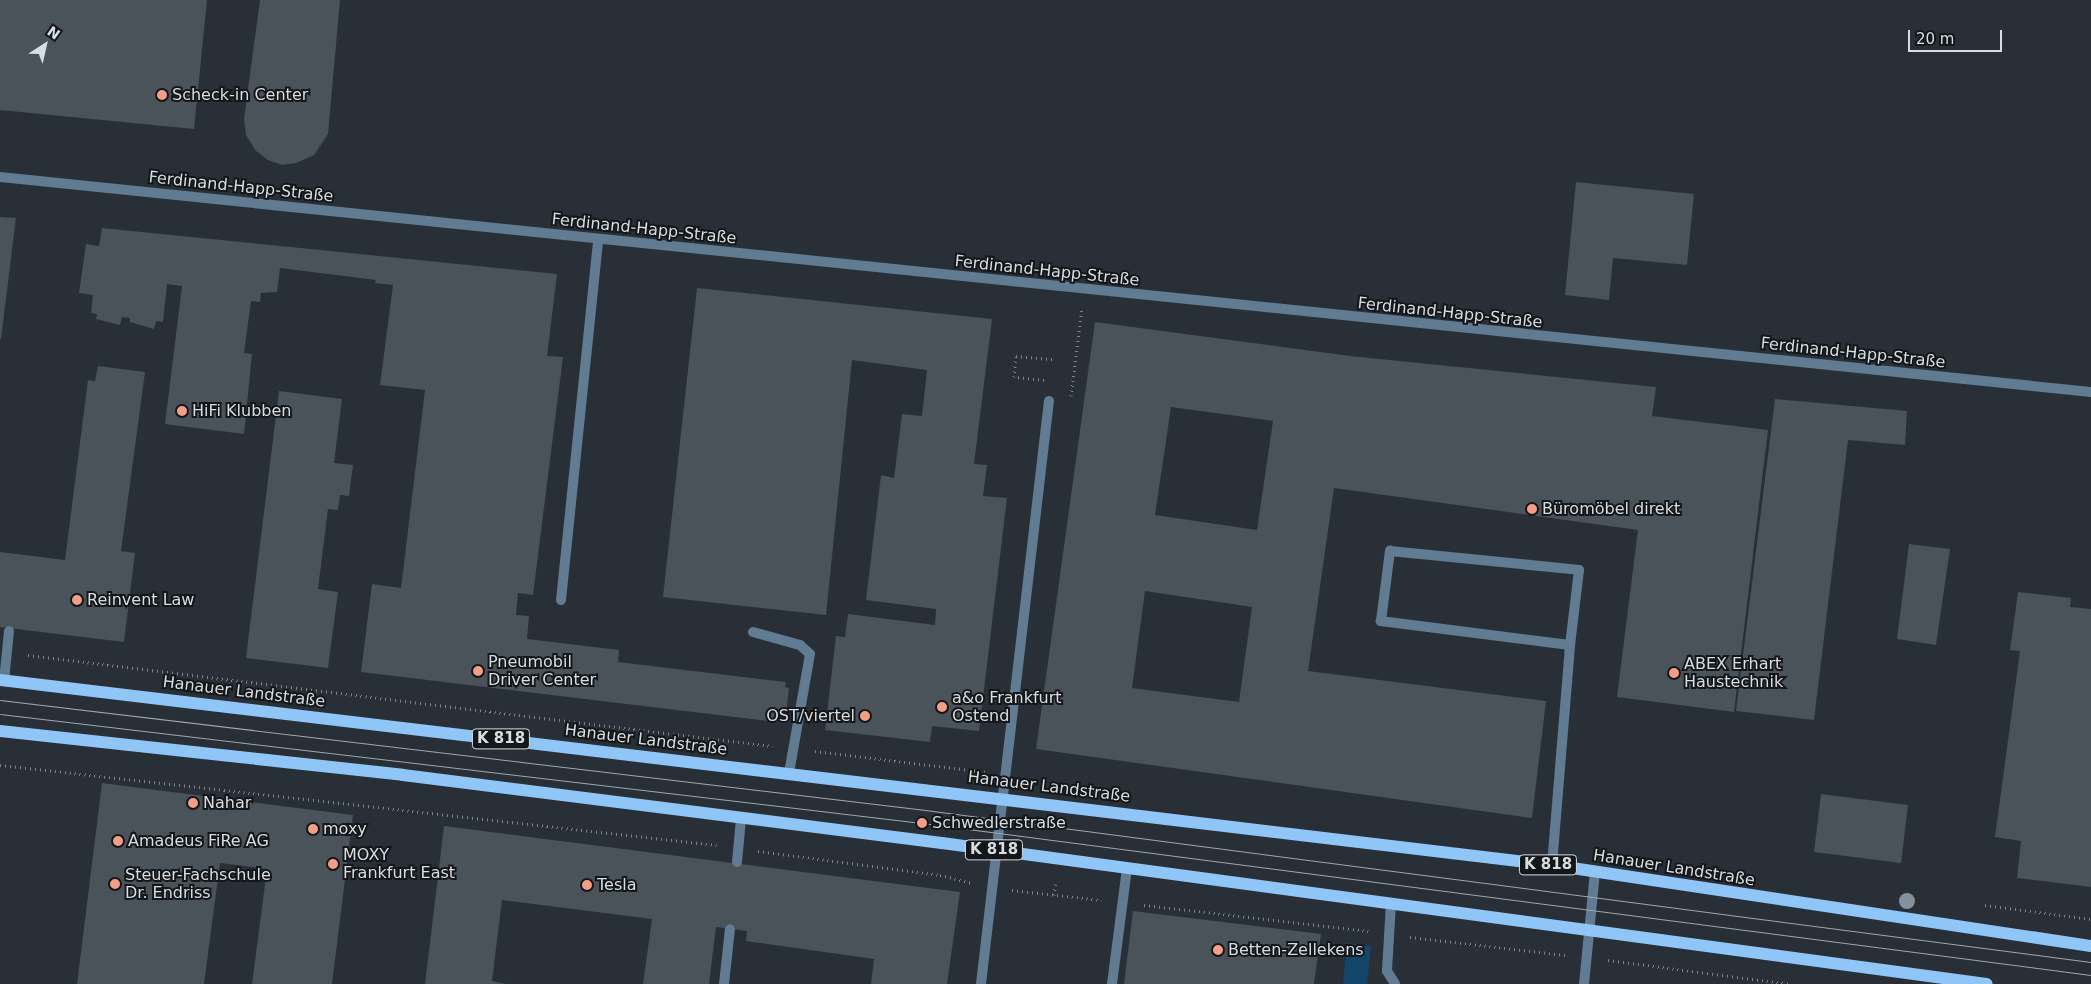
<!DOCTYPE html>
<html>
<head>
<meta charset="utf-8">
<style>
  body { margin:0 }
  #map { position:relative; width:2091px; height:984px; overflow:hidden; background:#282f36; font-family:"DejaVu Sans",sans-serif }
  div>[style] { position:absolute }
  .green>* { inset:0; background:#14466c }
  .building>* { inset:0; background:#4a525a }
  .path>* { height:3px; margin-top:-1.5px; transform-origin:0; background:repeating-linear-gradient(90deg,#7e848a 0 1px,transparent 0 5px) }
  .service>* { height:10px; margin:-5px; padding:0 5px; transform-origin:5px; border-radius:5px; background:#607b92 }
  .minor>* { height:10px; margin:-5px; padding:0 5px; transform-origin:5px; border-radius:5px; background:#607b92 }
  .primary>* { height:12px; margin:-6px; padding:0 6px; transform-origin:6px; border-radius:6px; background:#8fc6f7 }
  .tram>* { height:1px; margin:-0.5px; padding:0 0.5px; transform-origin:0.5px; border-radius:0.5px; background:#a2a8ad }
  .trees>* { width:16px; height:16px; margin:-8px; border-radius:50%; background:#84909c }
  .dots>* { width:14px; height:14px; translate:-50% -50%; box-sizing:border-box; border:2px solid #14171a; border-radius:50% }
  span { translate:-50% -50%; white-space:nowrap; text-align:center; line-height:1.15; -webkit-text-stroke:4px #14171a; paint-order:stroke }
  .shield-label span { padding:1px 4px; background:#14171a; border:1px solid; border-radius:4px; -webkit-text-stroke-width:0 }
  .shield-label { font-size:15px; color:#d8dde1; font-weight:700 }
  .poi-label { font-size:16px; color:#d8dde1 }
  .left { translate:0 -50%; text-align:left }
  .right { translate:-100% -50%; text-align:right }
  .street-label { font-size:16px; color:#d8dde1 }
  .north { position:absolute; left:20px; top:20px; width:50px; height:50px; -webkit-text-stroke:4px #14171a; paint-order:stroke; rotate:35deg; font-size:14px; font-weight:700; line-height:20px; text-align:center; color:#d8dde1 }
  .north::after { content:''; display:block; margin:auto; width:18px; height:22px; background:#d8dde1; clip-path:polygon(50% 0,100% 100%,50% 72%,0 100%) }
  .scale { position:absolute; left:1908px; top:30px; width:94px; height:22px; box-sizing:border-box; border:2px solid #d8dde1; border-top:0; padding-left:6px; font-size:15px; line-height:18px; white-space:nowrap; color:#d8dde1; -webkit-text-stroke:4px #14171a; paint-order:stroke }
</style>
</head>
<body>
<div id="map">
  <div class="green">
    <div style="clip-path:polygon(1347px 943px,1371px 946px,1367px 984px,1343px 984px)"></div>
  </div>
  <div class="building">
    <div style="clip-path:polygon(0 0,207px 0,194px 129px,0 110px)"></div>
    <div style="clip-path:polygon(260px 0,340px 0,328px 134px,314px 155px,296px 163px,282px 165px,268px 160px,256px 151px,246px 135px,244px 119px)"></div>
    <div style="clip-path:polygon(1576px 182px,1694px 194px,1687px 265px,1613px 258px,1609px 300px,1565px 295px)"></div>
    <div style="clip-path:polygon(0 217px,16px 218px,1px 339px,0 339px)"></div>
    <div style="clip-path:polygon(102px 228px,557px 274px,547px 356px,563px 357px,533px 595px,518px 593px,516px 615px,529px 616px,527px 639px,619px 650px,618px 662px,786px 682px,785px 687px,789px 688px,785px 723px,361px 672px,372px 584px,401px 588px,425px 390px,380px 385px,393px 285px,375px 283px,376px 280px,280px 268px,277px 292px,261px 293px,260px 302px,251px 301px,244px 353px,252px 354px,244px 434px,165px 424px,182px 286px,167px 284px,163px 322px,156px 321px,154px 329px,130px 322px,130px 318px,122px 317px,120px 325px,96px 319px,97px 314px,91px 313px,93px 295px,79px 293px,86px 244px,99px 246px)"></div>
    <div style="clip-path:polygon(697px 288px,992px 319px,974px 464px,987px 465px,983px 496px,1007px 498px,979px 731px,932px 726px,930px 742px,825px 730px,836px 636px,845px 637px,848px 614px,935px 625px,936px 609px,866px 600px,881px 475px,894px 478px,902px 414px,922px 416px,927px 370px,852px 360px,826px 615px,663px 597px)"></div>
    <div style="clip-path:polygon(evenodd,1095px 322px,1350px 356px,1656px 387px,1652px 416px,1768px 430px,1734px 712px,1617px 697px,1638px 530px,1334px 488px,1308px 671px,1546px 701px,1532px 818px,1036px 749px,1095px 322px,1171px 407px,1273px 421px,1257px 530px,1155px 515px,1171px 407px,1095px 322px,1145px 591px,1252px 607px,1239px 702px,1132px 688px,1145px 591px)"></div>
    <div style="clip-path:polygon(98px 366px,145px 372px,121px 551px,135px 553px,124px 642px,0 627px,0 552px,65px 560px,88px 380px,95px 381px)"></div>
    <div style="clip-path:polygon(279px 391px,342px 399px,334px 463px,353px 465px,349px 496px,340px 495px,338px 510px,328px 509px,318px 589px,338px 592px,328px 668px,246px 658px)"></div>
    <div style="clip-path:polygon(1775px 399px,1907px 411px,1905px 445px,1848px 440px,1814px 720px,1736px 711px)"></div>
    <div style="clip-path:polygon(1909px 544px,1950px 549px,1936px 645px,1897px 639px)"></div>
    <div style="clip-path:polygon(2018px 592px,2071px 598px,2070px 607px,2091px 609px,2091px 887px,2017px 878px,2021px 841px,1995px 837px,2020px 651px,2010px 650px)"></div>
    <div style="clip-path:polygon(102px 783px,353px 815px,332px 984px,252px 984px,267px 869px,220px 863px,204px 984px,77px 984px)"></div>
    <div style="clip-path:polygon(1821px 794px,1908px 805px,1901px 863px,1814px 852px)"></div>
    <div style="clip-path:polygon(444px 826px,960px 892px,947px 984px,871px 984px,874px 959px,746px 941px,747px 931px,716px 927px,709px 984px,643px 984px,652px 919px,502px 900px,492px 981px,506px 984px,425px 984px)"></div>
    <div style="clip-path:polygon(1133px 911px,1321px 934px,1314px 984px,1124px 984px)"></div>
  </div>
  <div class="path">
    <div style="left:1044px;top:380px;width:30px;rotate:-174deg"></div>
    <div style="left:1014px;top:377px;width:21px;rotate:-85deg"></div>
    <div style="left:1016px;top:356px;width:37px;rotate:5deg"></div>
    <div style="left:1071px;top:396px;width:89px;rotate:-82.9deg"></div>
    <div style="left:28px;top:655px;width:750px;rotate:6.97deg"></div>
    <div style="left:815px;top:751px;width:171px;rotate:7deg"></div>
    <div style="left:0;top:765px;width:721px;rotate:6.37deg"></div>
    <div style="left:758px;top:851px;width:184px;rotate:7.5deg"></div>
    <div style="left:940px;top:875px;width:33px;rotate:14deg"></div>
    <div style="left:1012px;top:890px;width:90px;rotate:6.4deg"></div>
    <div style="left:1054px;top:895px;width:14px;rotate:-82deg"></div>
    <div style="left:1144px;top:905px;width:226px;rotate:6.6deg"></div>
    <div style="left:1985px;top:905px;width:107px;rotate:7.5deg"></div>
    <div style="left:1410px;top:937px;width:156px;rotate:6.6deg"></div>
    <div style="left:1608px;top:960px;width:184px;rotate:7.5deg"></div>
  </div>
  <div class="service">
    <div style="left:561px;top:600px;width:363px;rotate:-84.1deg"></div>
    <div style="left:753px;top:632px;width:49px;rotate:15.5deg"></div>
    <div style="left:800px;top:645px;width:13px;rotate:42deg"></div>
    <div style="left:810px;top:654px;width:121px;rotate:100deg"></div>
    <div style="left:4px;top:681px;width:50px;rotate:-84.3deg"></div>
    <div style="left:737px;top:862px;width:43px;rotate:-84.7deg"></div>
    <div style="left:1552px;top:865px;width:221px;rotate:-85.3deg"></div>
    <div style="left:1570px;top:645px;width:191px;rotate:-172.8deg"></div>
    <div style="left:1381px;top:621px;width:71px;rotate:-82.7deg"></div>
    <div style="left:1390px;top:551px;width:190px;rotate:5.7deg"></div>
    <div style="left:1579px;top:570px;width:76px;rotate:96.8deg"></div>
    <div style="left:1391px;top:903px;width:68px;rotate:93.4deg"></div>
    <div style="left:1387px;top:971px;width:15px;rotate:58deg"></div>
    <div style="left:724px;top:984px;width:55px;rotate:-83.8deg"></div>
    <div style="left:1112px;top:984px;width:117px;rotate:-82.6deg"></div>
    <div style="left:1584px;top:984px;width:113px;rotate:-84.4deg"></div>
  </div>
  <div class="minor">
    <div style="left:0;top:177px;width:2102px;rotate:5.87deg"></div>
    <div style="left:981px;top:984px;width:587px;rotate:-83.35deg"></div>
  </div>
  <div class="primary">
    <div style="left:0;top:680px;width:1563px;rotate:6.8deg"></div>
    <div style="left:1552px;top:865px;width:545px;rotate:8.55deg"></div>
    <div style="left:0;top:731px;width:405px;rotate:6.2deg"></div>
    <div style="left:403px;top:775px;width:543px;rotate:7.19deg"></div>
    <div style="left:942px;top:843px;width:1054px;rotate:7.68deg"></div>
  </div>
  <div class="tram">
    <div style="left:0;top:700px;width:932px;rotate:6.78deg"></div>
    <div style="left:925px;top:810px;width:1176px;rotate:7.43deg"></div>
    <div style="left:0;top:714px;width:928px;rotate:6.74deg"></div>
    <div style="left:922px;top:823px;width:1179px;rotate:7.41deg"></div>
  </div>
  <div class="trees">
    <div style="left:1907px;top:901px"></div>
  </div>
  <div class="dots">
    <div style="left:162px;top:95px;background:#f49e87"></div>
    <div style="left:182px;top:411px;background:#f49e87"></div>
    <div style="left:1532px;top:509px;background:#f49e87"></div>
    <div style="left:77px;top:600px;background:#f49e87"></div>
    <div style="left:478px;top:671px;background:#f49e87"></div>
    <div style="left:1674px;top:673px;background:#f49e87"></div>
    <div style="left:942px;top:707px;background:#f49e87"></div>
    <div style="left:865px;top:716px;background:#f49e87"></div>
    <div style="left:193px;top:803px;background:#f49e87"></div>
    <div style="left:922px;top:823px;background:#f49e87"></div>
    <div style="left:313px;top:829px;background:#f49e87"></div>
    <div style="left:118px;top:841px;background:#f49e87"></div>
    <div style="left:333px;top:864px;background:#f49e87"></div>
    <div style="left:115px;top:884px;background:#f49e87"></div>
    <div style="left:587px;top:885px;background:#f49e87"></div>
    <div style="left:1218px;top:950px;background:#f49e87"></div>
  </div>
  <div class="shield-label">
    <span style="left:501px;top:739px">K 818</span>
    <span style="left:994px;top:850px">K 818</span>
    <span style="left:1548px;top:865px">K 818</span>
  </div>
  <div class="poi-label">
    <span class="left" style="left:172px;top:95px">Scheck-in Center</span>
    <span class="left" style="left:192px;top:411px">HiFi Klubben</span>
    <span class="left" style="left:1542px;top:509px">Büromöbel direkt</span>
    <span class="left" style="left:87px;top:600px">Reinvent Law</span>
    <span class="left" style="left:488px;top:671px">Pneumobil<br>Driver Center</span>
    <span class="left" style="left:1684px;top:673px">ABEX Erhart<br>Haustechnik</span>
    <span class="left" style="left:952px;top:707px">a&amp;o Frankfurt<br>Ostend</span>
    <span class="right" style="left:855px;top:716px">OST/viertel</span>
    <span class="left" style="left:203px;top:803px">Nahar</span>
    <span class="left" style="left:932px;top:823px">Schwedlerstraße</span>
    <span class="left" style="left:323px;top:829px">moxy</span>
    <span class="left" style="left:128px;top:841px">Amadeus FiRe AG</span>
    <span class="left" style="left:343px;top:864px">MOXY<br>Frankfurt East</span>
    <span class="left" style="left:125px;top:884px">Steuer-Fachschule<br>Dr. Endriss</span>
    <span class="left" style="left:597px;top:885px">Tesla</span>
    <span class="left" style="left:1228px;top:950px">Betten-Zellekens</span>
  </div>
  <div class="street-label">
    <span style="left:241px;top:187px;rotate:6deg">Ferdinand-Happ-Straße</span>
    <span style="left:644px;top:229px;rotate:6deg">Ferdinand-Happ-Straße</span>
    <span style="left:1047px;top:271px;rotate:6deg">Ferdinand-Happ-Straße</span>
    <span style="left:1450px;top:313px;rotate:6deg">Ferdinand-Happ-Straße</span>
    <span style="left:1853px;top:353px;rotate:6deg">Ferdinand-Happ-Straße</span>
    <span style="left:244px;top:692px;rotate:7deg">Hanauer Landstraße</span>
    <span style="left:646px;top:740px;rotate:7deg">Hanauer Landstraße</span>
    <span style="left:1049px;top:787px;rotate:7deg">Hanauer Landstraße</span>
    <span style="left:1674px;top:868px;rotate:9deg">Hanauer Landstraße</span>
  </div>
  <div class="north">N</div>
  <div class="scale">20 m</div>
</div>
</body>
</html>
